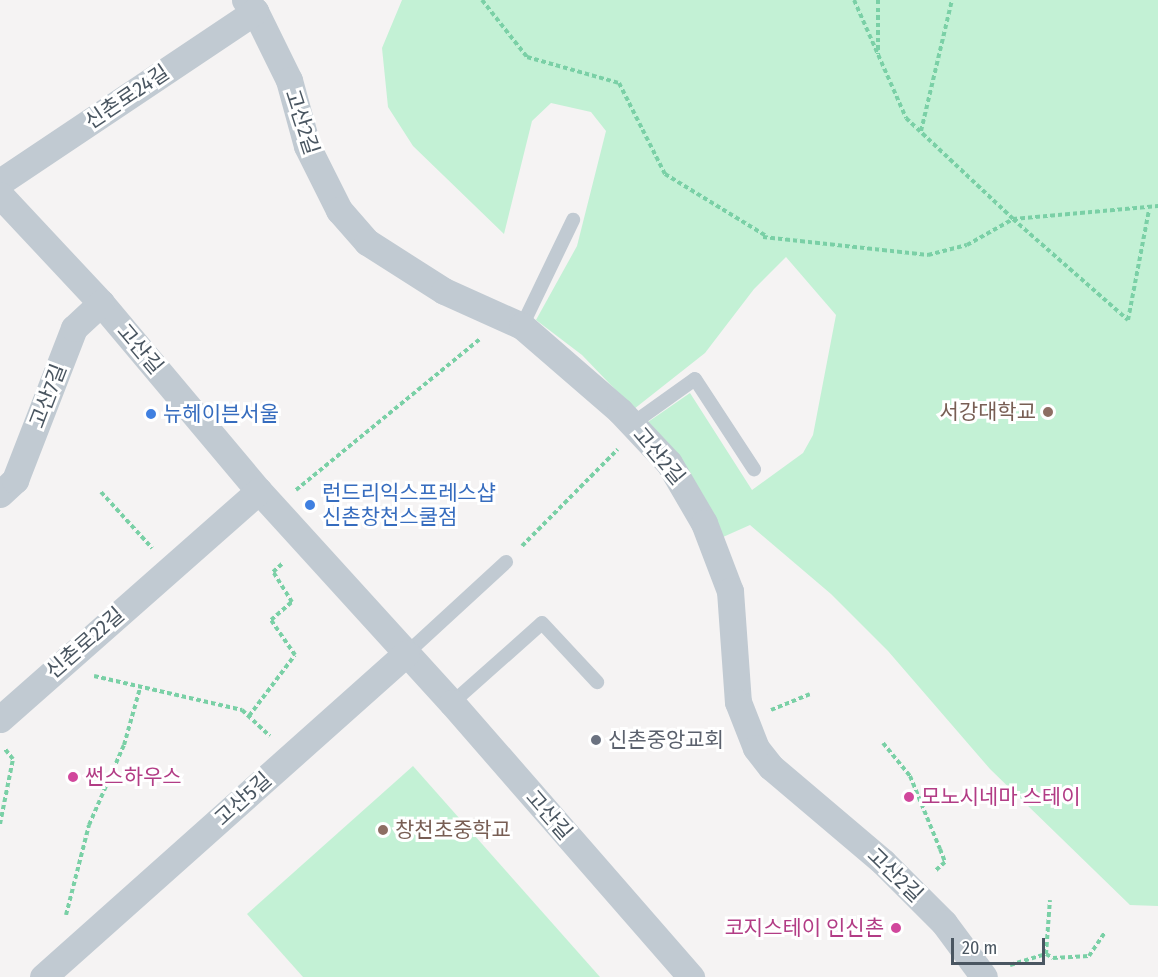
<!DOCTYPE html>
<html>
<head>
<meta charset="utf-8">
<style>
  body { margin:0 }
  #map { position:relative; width:1158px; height:977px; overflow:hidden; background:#f5f3f3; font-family:"Fira Sans Condensed","Noto Sans KR",sans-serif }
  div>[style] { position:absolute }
  .green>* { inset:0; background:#c3f1d5 }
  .path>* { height:4px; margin-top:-2px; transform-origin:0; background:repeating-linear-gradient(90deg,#7ad0a6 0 4.5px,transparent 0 7.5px) }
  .lane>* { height:14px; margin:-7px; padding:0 7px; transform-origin:7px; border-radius:7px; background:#c1cad2 }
  .street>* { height:27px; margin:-13.5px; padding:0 13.5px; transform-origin:13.5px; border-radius:13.5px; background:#c1cad2 }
  .dots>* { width:16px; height:16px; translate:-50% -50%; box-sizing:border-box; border:3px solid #fff; border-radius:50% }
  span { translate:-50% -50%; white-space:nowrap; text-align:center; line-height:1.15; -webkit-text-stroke:6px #fff; paint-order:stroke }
  .street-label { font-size:21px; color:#4a5661 }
  .education-label { font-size:21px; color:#785e54 }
  .right { translate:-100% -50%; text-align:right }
  .left { translate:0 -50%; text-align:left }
  .shop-label { font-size:21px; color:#366cbe }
  .worship-label { font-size:21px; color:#5b616d }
  .hotel-label { font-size:21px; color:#b23c85 }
  .scale { position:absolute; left:951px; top:938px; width:94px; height:27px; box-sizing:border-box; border:3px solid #4a5661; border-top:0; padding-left:8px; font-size:18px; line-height:21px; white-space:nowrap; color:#4a5661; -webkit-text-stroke:4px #fff; paint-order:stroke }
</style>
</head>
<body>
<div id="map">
  <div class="green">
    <div style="clip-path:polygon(402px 0,1158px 0,1158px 906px,1130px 905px,990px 769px,888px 651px,831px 594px,750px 525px,723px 537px,648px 422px,690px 393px,752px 490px,803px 453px,813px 435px,836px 315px,786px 257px,754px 289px,705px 353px,634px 409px,582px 355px,536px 320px,577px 246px,606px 131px,591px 112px,551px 103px,532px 121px,504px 234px,413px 146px,388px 107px,382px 48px)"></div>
    <div style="clip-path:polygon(413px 766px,600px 977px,303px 977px,247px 914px)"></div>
  </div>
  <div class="path">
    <div style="left:482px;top:0;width:73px;rotate:51.7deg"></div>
    <div style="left:527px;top:57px;width:96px;rotate:15.8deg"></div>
    <div style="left:619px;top:83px;width:102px;rotate:63.2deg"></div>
    <div style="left:665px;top:174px;width:119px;rotate:31.5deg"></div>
    <div style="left:854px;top:0;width:129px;rotate:66.2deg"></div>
    <div style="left:906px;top:118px;width:147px;rotate:43.3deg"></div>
    <div style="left:1013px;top:219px;width:146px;rotate:-5.1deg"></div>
    <div style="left:878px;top:0;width:54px;rotate:90deg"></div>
    <div style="left:921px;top:131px;width:135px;rotate:-76.7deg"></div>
    <div style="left:763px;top:237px;width:166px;rotate:6.2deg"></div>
    <div style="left:928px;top:255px;width:40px;rotate:-14.4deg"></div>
    <div style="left:967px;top:245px;width:53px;rotate:-29.5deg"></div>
    <div style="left:1013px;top:219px;width:153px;rotate:41.3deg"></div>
    <div style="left:1128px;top:320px;width:112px;rotate:-79.2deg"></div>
    <div style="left:296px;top:490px;width:238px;rotate:-39.4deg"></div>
    <div style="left:101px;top:492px;width:76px;rotate:47.7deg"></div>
    <div style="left:522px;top:546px;width:136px;rotate:-45.3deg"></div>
    <div style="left:94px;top:676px;width:152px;rotate:12.9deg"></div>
    <div style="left:242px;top:710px;width:38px;rotate:43deg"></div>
    <div style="left:771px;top:710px;width:42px;rotate:-22.3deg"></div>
    <div style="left:249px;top:716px;width:76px;rotate:-53deg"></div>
    <div style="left:295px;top:655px;width:42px;rotate:-124.4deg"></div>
    <div style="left:271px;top:620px;width:28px;rotate:-41deg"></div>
    <div style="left:292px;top:602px;width:36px;rotate:-122deg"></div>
    <div style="left:273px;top:572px;width:15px;rotate:-42deg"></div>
    <div style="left:883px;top:743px;width:43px;rotate:50.7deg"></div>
    <div style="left:910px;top:776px;width:79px;rotate:67.7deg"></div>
    <div style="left:940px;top:849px;width:14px;rotate:69deg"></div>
    <div style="left:945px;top:862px;width:15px;rotate:138deg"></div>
    <div style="left:0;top:824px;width:66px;rotate:-78.7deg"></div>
    <div style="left:13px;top:759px;width:14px;rotate:-129deg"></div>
    <div style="left:66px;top:915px;width:93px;rotate:-75.7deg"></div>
    <div style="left:89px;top:825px;width:87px;rotate:-66.4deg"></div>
    <div style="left:124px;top:745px;width:59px;rotate:-74.3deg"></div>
    <div style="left:1046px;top:954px;width:8px;rotate:30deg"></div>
    <div style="left:1053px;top:958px;width:36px;rotate:-3deg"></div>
    <div style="left:1089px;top:956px;width:29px;rotate:-56deg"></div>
    <div style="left:1010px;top:965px;width:38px;rotate:-17deg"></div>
    <div style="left:1046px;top:954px;width:54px;rotate:-85.8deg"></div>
  </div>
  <div class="lane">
    <div style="left:522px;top:326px;width:118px;rotate:-64.3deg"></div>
    <div style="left:632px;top:424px;width:77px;rotate:-35.5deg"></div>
    <div style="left:695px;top:379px;width:108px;rotate:56.8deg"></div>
    <div style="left:406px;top:654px;width:136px;rotate:-42.6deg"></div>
    <div style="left:452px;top:703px;width:120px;rotate:-41.6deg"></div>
    <div style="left:542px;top:623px;width:81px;rotate:47deg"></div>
  </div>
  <div class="street">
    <div style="left:245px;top:0;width:15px;rotate:48deg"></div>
    <div style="left:255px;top:11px;width:77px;rotate:63.8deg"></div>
    <div style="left:289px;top:80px;width:68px;rotate:74.7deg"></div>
    <div style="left:307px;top:146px;width:72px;rotate:63.4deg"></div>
    <div style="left:339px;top:210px;width:43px;rotate:48.8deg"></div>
    <div style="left:367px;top:242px;width:91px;rotate:32.5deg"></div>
    <div style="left:444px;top:291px;width:85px;rotate:24.2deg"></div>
    <div style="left:522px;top:326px;width:130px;rotate:40.9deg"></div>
    <div style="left:620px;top:411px;width:71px;rotate:46.7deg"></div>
    <div style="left:669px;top:463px;width:69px;rotate:59.7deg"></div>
    <div style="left:704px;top:523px;width:73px;rotate:69.1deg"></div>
    <div style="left:730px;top:591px;width:111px;rotate:85.9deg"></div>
    <div style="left:738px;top:702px;width:49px;rotate:68.6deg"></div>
    <div style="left:756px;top:748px;width:24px;rotate:52deg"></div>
    <div style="left:771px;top:767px;width:147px;rotate:40.3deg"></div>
    <div style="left:883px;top:862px;width:86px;rotate:45deg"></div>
    <div style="left:944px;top:923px;width:67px;rotate:53.5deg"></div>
    <div style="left:0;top:182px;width:307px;rotate:-33.8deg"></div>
    <div style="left:0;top:195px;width:148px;rotate:46.9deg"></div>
    <div style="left:101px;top:303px;width:246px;rotate:50deg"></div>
    <div style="left:259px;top:491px;width:287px;rotate:47.7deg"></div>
    <div style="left:452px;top:703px;width:364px;rotate:48.9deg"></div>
    <div style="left:0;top:494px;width:21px;rotate:-43deg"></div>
    <div style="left:15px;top:480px;width:163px;rotate:-68.8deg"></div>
    <div style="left:74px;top:328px;width:37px;rotate:-43deg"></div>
    <div style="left:0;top:719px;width:345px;rotate:-41.4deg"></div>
    <div style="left:43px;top:977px;width:486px;rotate:-41.7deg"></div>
  </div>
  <div class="dots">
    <div style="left:1048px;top:412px;background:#8d6e63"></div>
    <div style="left:151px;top:414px;background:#3f7fe0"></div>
    <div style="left:310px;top:505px;background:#3f7fe0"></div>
    <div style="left:596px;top:740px;background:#6b7280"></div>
    <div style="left:73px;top:777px;background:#d1479c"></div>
    <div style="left:909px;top:797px;background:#d1479c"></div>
    <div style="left:383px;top:830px;background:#8d6e63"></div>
    <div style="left:896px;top:928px;background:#d1479c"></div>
  </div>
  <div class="street-label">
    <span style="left:127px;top:97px;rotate:-34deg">신촌로24길</span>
    <span style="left:302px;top:122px;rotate:72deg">고산2길</span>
    <span style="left:140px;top:349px;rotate:50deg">고산길</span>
    <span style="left:48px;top:396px;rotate:-69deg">고산7길</span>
    <span style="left:659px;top:456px;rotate:50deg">고산2길</span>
    <span style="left:85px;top:643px;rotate:-41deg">신촌로22길</span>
    <span style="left:243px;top:799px;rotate:-42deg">고산5길</span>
    <span style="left:549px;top:815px;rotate:49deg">고산길</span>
    <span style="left:895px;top:875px;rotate:44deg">고산2길</span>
  </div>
  <div class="education-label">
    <span class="right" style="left:1036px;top:412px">서강대학교</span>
    <span class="left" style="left:395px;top:830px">창천초중학교</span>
  </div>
  <div class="shop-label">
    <span class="left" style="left:163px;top:414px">뉴헤이븐서울</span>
    <span class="left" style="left:322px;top:505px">런드리익스프레스샵<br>신촌창천스쿨점</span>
  </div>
  <div class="worship-label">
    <span class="left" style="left:608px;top:740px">신촌중앙교회</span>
  </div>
  <div class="hotel-label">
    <span class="left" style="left:85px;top:777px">썬스하우스</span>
    <span class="left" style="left:921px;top:797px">모노시네마 스테이</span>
    <span class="right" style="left:884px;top:928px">코지스테이 인신촌</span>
  </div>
  <div class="scale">20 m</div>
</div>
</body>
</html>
